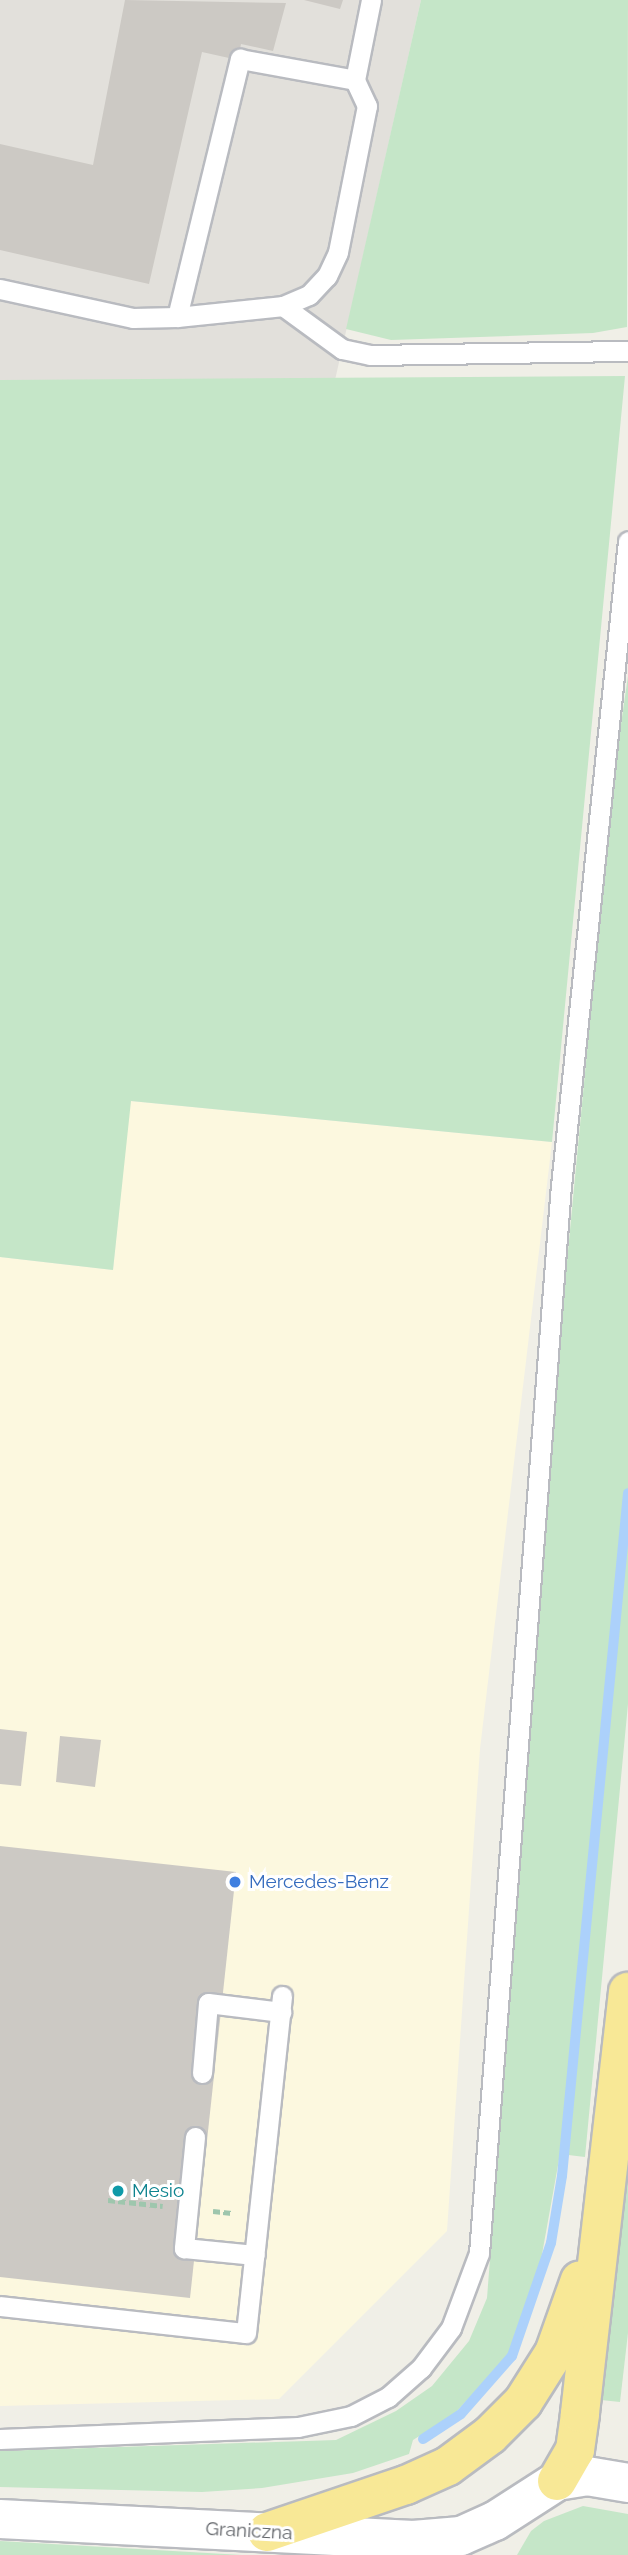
<!DOCTYPE html>
<html>
<head>
<meta charset="utf-8">
<style>
  body { margin:0 }
  #map { position:relative; width:628px; height:2555px; overflow:hidden; background:#f0efe7; font-family:Raleway,sans-serif }
  div>[style] { position:absolute }
  .commercial>* { inset:0; background:#fcf8df }
  .industrial>* { inset:0; background:#e2e0db }
  .green>* { inset:0; background:#c5e6c8 }
  .stream>* { height:10px; margin:-5px; padding:0 5px; transform-origin:5px; border-radius:5px; background:#acd1fb }
  .building>* { inset:0; background:#ccc9c4 }
  .path>* { height:4.5px; margin-top:-2.25px; transform-origin:0; background:repeating-linear-gradient(90deg,#9ec6ad 0 7px,transparent 0 10.5px) }
  .roads { filter:drop-shadow(2px 0 #b9bbc0) drop-shadow(-2px 0 #b9bbc0) drop-shadow(0 2px #b9bbc0) drop-shadow(0 -2px #b9bbc0) }
  .service>* { height:19px; margin:-9.5px; padding:0 9.5px; transform-origin:9.5px; border-radius:9.5px; background:#fff }
  .secondary>* { height:38px; margin:-19px; padding:0 19px; transform-origin:19px; border-radius:19px; background:#fff }
  .motorway>* { height:38px; margin:-19px; padding:0 19px; transform-origin:19px; border-radius:19px; background:#f8e896 }
  .dots>* { width:19px; height:19px; translate:-50% -50%; box-sizing:border-box; border:4px solid #fff; border-radius:50% }
  span { translate:-50% -50%; white-space:nowrap; text-align:center; line-height:1.15; -webkit-text-stroke:6px #fff; paint-order:stroke }
  .shop-label { font-size:19px; color:#366cbe }
  .left { translate:0 -50%; text-align:left }
  .culture-label { font-size:19px; color:#0d838f }
  .street-label { font-size:19px; color:#5e6166 }
</style>
</head>
<body>
<div id="map">
  <div class="commercial">
    <div style="clip-path:polygon(130px 1101px,552px 1142px,480px 1749px,447px 2231px,279px 2399px,0 2406px,0 1257px,113px 1270px)"></div>
  </div>
  <div class="industrial">
    <div style="clip-path:polygon(0 0,421px 0,335px 380px,0 380px)"></div>
  </div>
  <div class="green">
    <div style="clip-path:polygon(421px 0,628px 0,627px 327px,593px 333px,391px 340px,346px 329px)"></div>
    <div style="clip-path:polygon(625px 376px,552px 1142px,131px 1101px,113px 1270px,0 1257px,0 380px)"></div>
    <div style="clip-path:polygon(628px 676px,628px 1704px,585px 2157px,560px 2154px,539px 2271px,509px 2356px,453px 2415px,413px 2440px,409px 2454px,353px 2473px,262px 2488px,202px 2492px,0 2487px,0 2451px,336px 2440px,396px 2411px,432px 2386px,469px 2341px,487px 2298px,566px 1272px,613px 779px)"></div>
    <div style="clip-path:polygon(628px 2146px,628px 2333px,620px 2402px,601px 2400px)"></div>
    <div style="clip-path:polygon(583px 2506px,628px 2514px,628px 2555px,517px 2555px,531px 2531px,544px 2521px)"></div>
    <div style="clip-path:polygon(0 2541px,242px 2555px,0 2555px)"></div>
  </div>
  <div class="stream">
    <div style="left:423px;top:2439px;width:45px;rotate:-33.3deg"></div>
    <div style="left:461px;top:2414px;width:77px;rotate:-48.7deg"></div>
    <div style="left:512px;top:2356px;width:120px;rotate:-71deg"></div>
    <div style="left:551px;top:2243px;width:68px;rotate:-80.7deg"></div>
    <div style="left:562px;top:2176px;width:686px;rotate:-84.48deg"></div>
  </div>
  <div class="building">
    <div style="clip-path:polygon(125px 0,286px 3px,273px 51px,241px 44px,238px 60px,202px 52px,149px 284px,0 250px,0 144px,93px 165px)"></div>
    <div style="clip-path:polygon(304px 0,343px 0,340px 9px)"></div>
    <div style="clip-path:polygon(0 1729px,27px 1732px,21px 1786px,0 1784px)"></div>
    <div style="clip-path:polygon(60px 1736px,101px 1740px,95px 1787px,56px 1782px)"></div>
    <div style="clip-path:polygon(0 1846px,236px 1872px,190px 2298px,0 2277px)"></div>
  </div>
  <div class="path">
    <div style="left:108px;top:2200px;width:55px;rotate:6.2deg"></div>
    <div style="left:213px;top:2211px;width:19px;rotate:6deg"></div>
  </div>
  <div class="roads">
    <div class="service">
      <div style="left:0;top:289px;width:136px;rotate:12.3deg"></div>
      <div style="left:133px;top:318px;width:44px;rotate:-1.3deg"></div>
      <div style="left:177px;top:317px;width:266px;rotate:-76.3deg"></div>
      <div style="left:240px;top:59px;width:117px;rotate:10.3deg"></div>
      <div style="left:355px;top:80px;width:82px;rotate:-78.7deg"></div>
      <div style="left:283px;top:306px;width:73px;rotate:36.1deg"></div>
      <div style="left:342px;top:349px;width:29px;rotate:12deg"></div>
      <div style="left:370px;top:355px;width:258px;rotate:-0.9deg"></div>
      <div style="left:177px;top:317px;width:107px;rotate:-5.9deg"></div>
      <div style="left:283px;top:306px;width:28px;rotate:-23deg"></div>
      <div style="left:309px;top:295px;width:26px;rotate:-47deg"></div>
      <div style="left:327px;top:276px;width:26px;rotate:-65deg"></div>
      <div style="left:338px;top:252px;width:149px;rotate:-78.8deg"></div>
      <div style="left:367px;top:106px;width:29px;rotate:-115deg"></div>
      <div style="left:202px;top:2073px;width:70px;rotate:-85.1deg"></div>
      <div style="left:208px;top:2003px;width:74px;rotate:7deg"></div>
      <div style="left:195px;top:2137px;width:112px;rotate:95.7deg"></div>
      <div style="left:184px;top:2248px;width:71px;rotate:5.6deg"></div>
      <div style="left:0;top:2306px;width:247px;rotate:6.3deg"></div>
      <div style="left:246px;top:2333px;width:339px;rotate:-83.9deg"></div>
      <div style="left:0;top:2439px;width:298px;rotate:-2.3deg"></div>
      <div style="left:298px;top:2427px;width:54px;rotate:-11.7deg"></div>
      <div style="left:351px;top:2416px;width:42px;rotate:-27.2deg"></div>
      <div style="left:388px;top:2397px;width:44px;rotate:-41.3deg"></div>
      <div style="left:421px;top:2368px;width:50px;rotate:-53.1deg"></div>
      <div style="left:451px;top:2328px;width:80px;rotate:-69.5deg"></div>
      <div style="left:479px;top:2253px;width:1070px;rotate:-85.61deg"></div>
      <div style="left:561px;top:1186px;width:648px;rotate:-84.07deg"></div>
    </div>
    <div class="secondary">
      <div style="left:0;top:2519px;width:414px;rotate:2.9deg"></div>
      <div style="left:413px;top:2540px;width:48px;rotate:-4.8deg"></div>
      <div style="left:461px;top:2536px;width:37px;rotate:-24deg"></div>
      <div style="left:495px;top:2521px;width:74px;rotate:-32.8deg"></div>
      <div style="left:557px;top:2481px;width:30px;rotate:-9deg"></div>
      <div style="left:587px;top:2476px;width:42px;rotate:9.7deg"></div>
    </div>
    <div class="motorway">
      <div style="left:557px;top:2481px;width:36px;rotate:-60deg"></div>
      <div style="left:575px;top:2450px;width:37px;rotate:-82deg"></div>
      <div style="left:580px;top:2413px;width:424px;rotate:-83.5deg"></div>
      <div style="left:267px;top:2532px;width:147px;rotate:-18.7deg"></div>
      <div style="left:406px;top:2485px;width:46px;rotate:-24.3deg"></div>
      <div style="left:448px;top:2466px;width:52px;rotate:-36.4deg"></div>
      <div style="left:490px;top:2435px;width:47px;rotate:-45deg"></div>
      <div style="left:523px;top:2402px;width:58px;rotate:-57.7deg"></div>
      <div style="left:554px;top:2353px;width:77px;rotate:-70.4deg"></div>
    </div>
  </div>
  <div class="dots">
    <div style="left:235px;top:1882px;background:#3f7fe0"></div>
    <div style="left:118px;top:2191px;background:#0f9aa8"></div>
  </div>
  <div class="shop-label">
    <span class="left" style="left:249px;top:1882px">Mercedes-Benz</span>
  </div>
  <div class="culture-label">
    <span class="left" style="left:132px;top:2191px">Mesio</span>
  </div>
  <div class="street-label">
    <span style="left:249px;top:2531px;rotate:3deg">Graniczna</span>
  </div>
</div>
</body>
</html>
